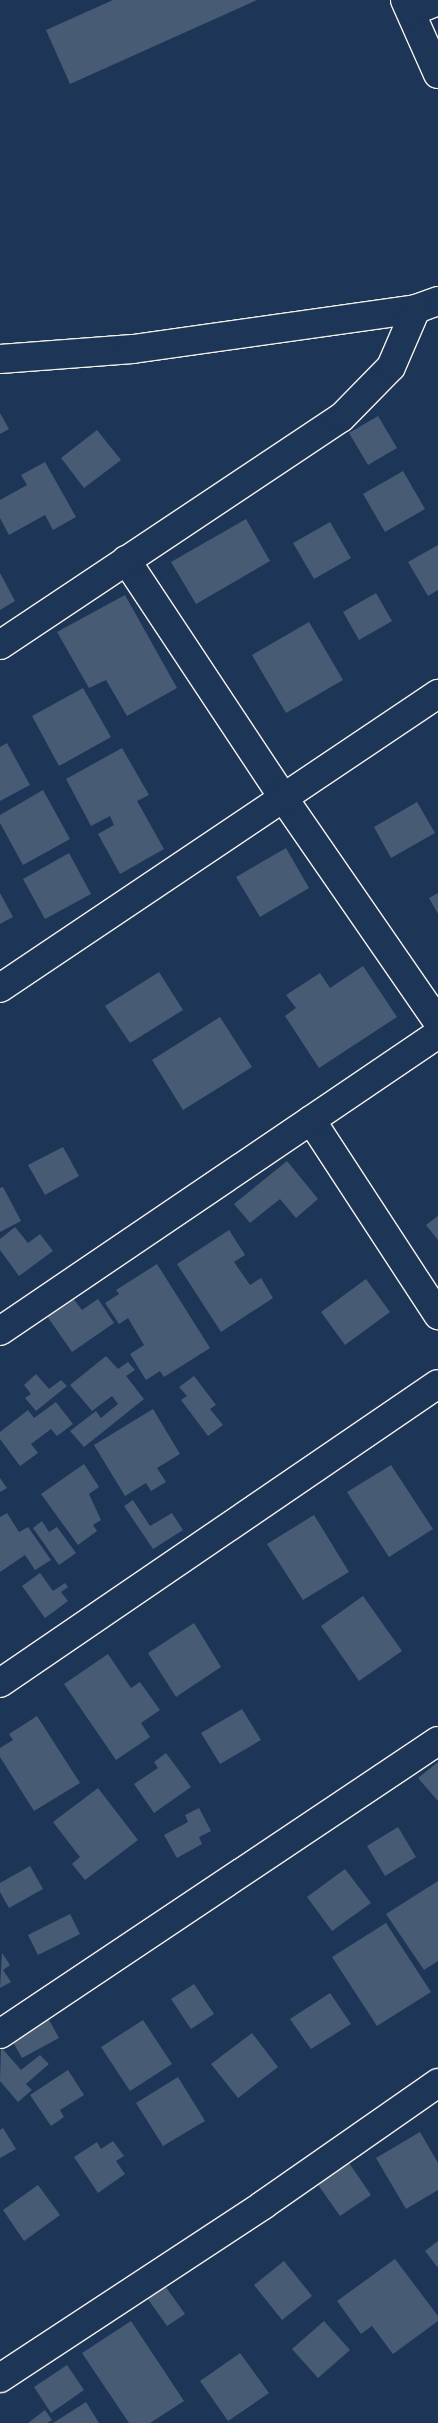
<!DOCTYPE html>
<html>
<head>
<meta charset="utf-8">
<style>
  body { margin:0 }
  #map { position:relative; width:438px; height:2423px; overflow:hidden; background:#1d3557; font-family:Kalam,sans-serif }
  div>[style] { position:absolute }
  .building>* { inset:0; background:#485b74 }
  .roads { filter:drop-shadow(1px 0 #f4f1e8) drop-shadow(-1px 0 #f4f1e8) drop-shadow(0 1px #f4f1e8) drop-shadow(0 -1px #f4f1e8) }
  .minor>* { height:28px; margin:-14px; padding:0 14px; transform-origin:14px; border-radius:14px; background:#1d3557 }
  span { translate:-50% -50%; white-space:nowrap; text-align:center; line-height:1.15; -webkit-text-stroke:4px #1d3557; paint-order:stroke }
</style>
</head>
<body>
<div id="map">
  <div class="building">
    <div style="clip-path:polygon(113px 0,257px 0,70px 84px,46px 30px)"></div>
    <div style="clip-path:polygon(0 413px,9px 429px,0 434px)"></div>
    <div style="clip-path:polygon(378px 416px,397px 448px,368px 465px,349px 433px)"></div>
    <div style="clip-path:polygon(97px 430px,121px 460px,84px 488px,61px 458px)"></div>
    <div style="clip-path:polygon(45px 462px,76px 517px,53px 530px,45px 515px,9px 535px,0 518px,0 500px,27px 485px,21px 475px)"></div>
    <div style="clip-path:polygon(403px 471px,425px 509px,385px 532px,363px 494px)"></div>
    <div style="clip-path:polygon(246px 519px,270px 561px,196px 604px,171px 562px)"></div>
    <div style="clip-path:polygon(330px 522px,351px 558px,314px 579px,293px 543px)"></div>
    <div style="clip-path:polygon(438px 545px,438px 590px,428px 596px,408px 562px)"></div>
    <div style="clip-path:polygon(0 573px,15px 601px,0 610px)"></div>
    <div style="clip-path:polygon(376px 593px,392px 621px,359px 640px,343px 612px)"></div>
    <div style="clip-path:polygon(125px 595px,177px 688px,127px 716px,106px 680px,89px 688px,57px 632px)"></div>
    <div style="clip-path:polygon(309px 622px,343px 680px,286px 713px,252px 655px)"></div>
    <div style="clip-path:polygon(83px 688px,111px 737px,59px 766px,32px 716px)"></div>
    <div style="clip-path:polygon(7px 743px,30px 785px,0 801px,0 747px)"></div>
    <div style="clip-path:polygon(122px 748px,149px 795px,137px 801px,164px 849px,120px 874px,98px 834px,114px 825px,110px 816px,91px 826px,66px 779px)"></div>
    <div style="clip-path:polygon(43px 790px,70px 839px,23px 865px,0 823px,0 815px)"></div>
    <div style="clip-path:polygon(417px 802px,435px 833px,391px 858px,374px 827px)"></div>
    <div style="clip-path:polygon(286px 848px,309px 888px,260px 917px,236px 877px)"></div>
    <div style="clip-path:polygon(69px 853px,91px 894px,45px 919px,23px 879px)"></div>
    <div style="clip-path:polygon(0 893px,13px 917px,0 924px)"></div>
    <div style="clip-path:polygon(438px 893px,438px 914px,429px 898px)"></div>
    <div style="clip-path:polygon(363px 966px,397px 1017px,319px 1068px,285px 1016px,296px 1008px,286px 995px,320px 973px,330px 988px)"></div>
    <div style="clip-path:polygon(159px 972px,183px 1010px,130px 1043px,105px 1006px)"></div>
    <div style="clip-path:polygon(220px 1017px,252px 1067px,183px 1110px,152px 1060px)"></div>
    <div style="clip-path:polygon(63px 1147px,79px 1176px,45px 1195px,28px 1165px)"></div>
    <div style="clip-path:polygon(287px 1161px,318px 1199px,296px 1218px,280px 1199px,250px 1223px,234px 1204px)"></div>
    <div style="clip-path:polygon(3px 1187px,21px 1221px,0 1232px,0 1188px)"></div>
    <div style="clip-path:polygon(438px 1216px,438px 1240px,426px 1225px)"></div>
    <div style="clip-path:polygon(15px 1227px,28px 1243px,40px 1234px,53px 1251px,19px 1276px,0 1250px,0 1239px)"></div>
    <div style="clip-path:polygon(229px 1230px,245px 1255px,234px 1262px,250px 1285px,261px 1278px,273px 1298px,221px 1332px,177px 1264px)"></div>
    <div style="clip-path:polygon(157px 1264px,210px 1348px,164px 1377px,160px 1371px,146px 1380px,130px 1354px,144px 1345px,128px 1318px,119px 1324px,105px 1303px,119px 1294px,116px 1290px)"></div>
    <div style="clip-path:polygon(366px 1279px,390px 1312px,345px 1345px,321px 1312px)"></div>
    <div style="clip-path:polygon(73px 1298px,82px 1310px,98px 1299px,114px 1323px,72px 1352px,47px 1316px)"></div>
    <div style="clip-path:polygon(106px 1356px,118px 1369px,128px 1362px,135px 1370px,126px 1376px,144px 1399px,84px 1447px,70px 1431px,96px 1411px,101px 1418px,118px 1404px,112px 1396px,92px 1411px,70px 1385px)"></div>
    <div style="clip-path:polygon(36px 1374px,49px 1389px,61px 1380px,67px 1386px,36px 1411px,25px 1398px,31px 1394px,24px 1385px)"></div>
    <div style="clip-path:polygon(194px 1376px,216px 1405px,210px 1409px,223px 1425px,208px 1436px,181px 1400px,187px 1396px,179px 1387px)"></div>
    <div style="clip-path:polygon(56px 1402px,73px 1424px,57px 1436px,51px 1429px,31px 1444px,38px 1453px,20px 1466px,0 1439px,0 1432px,28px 1410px,34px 1418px)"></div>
    <div style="clip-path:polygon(153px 1409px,180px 1454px,157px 1468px,166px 1482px,151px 1491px,146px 1483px,125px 1496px,94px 1445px)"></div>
    <div style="clip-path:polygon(84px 1464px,99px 1487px,89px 1494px,101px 1520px,93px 1525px,97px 1531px,78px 1545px,41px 1494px)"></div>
    <div style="clip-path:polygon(391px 1465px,433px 1529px,389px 1557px,347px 1492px)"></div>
    <div style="clip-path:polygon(0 1478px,7px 1488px,0 1492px)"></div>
    <div style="clip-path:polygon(133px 1500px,150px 1526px,172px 1513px,183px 1530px,153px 1549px,124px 1506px)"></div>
    <div style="clip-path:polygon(7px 1513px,19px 1532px,28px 1527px,51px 1560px,35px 1570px,25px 1555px,0 1572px,0 1517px)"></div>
    <div style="clip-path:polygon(314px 1515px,349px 1572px,303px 1600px,267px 1544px)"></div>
    <div style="clip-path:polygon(42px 1521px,49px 1532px,57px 1527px,76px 1553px,59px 1565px,33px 1528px)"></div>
    <div style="clip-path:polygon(40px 1573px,53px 1591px,65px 1583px,68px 1587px,61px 1592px,68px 1601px,45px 1618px,22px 1586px)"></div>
    <div style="clip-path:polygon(363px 1596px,402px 1651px,359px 1681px,321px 1626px)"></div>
    <div style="clip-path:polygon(194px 1623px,221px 1667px,176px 1697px,148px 1653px)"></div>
    <div style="clip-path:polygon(108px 1654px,131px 1688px,140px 1682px,160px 1710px,141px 1723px,150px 1737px,116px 1760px,64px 1684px)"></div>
    <div style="clip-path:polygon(242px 1709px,261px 1740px,220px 1764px,201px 1733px)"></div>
    <div style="clip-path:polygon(37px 1716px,80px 1783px,34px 1811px,0 1757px,0 1748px,13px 1740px,9px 1734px)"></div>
    <div style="clip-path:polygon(166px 1753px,191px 1787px,154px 1813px,134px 1784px,158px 1768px,154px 1762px)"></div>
    <div style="clip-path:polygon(438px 1762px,438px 1801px,418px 1778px)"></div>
    <div style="clip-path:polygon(98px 1788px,138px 1840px,85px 1880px,72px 1864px,80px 1857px,53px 1822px)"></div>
    <div style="clip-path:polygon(199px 1808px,211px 1831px,199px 1837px,202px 1844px,177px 1858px,164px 1835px,188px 1822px,185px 1815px)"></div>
    <div style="clip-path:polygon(398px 1827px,416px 1857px,385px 1876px,367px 1846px)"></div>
    <div style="clip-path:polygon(30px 1866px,43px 1889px,9px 1908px,0 1892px,0 1883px)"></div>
    <div style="clip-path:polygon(345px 1869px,371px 1903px,332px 1931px,307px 1897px)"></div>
    <div style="clip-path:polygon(438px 1881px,438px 1961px,424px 1970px,386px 1914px)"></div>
    <div style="clip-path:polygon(70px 1914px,80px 1934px,38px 1955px,28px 1935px)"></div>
    <div style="clip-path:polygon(386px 1923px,431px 1992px,377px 2026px,332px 1957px)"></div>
    <div style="clip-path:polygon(2px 1953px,10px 1965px,3px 1970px,11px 1982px,0 1988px)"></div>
    <div style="clip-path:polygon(194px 1984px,214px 2014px,191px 2029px,171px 1999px)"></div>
    <div style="clip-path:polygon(330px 1993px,351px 2024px,311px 2049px,290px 2019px)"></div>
    <div style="clip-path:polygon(48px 2018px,59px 2038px,22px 2058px,11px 2039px)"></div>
    <div style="clip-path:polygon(143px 2020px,172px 2064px,130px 2091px,101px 2047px)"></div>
    <div style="clip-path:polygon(252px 2033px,278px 2067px,238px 2098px,211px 2064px)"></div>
    <div style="clip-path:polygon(1px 2047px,21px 2070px,40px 2055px,49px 2064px,26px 2084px,32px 2090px,18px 2102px,0 2081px)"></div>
    <div style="clip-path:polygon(68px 2070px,84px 2095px,60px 2110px,64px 2117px,51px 2126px,30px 2095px)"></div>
    <div style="clip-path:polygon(178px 2077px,205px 2121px,163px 2146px,136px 2103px)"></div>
    <div style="clip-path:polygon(3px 2128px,16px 2149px,0 2158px,0 2130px)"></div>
    <div style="clip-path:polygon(420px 2132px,438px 2163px,438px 2190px,406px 2209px,376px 2158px)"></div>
    <div style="clip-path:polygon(113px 2141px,124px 2156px,116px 2161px,125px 2174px,98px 2193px,74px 2157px,97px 2142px,101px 2149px)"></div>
    <div style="clip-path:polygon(345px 2157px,371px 2195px,340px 2216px,314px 2179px)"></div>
    <div style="clip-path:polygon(38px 2185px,60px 2215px,24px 2241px,3px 2210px)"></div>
    <div style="clip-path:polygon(438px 2241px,438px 2268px,425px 2251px)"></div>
    <div style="clip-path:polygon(395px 2259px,438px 2316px,438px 2321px,393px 2354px,372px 2326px,361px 2334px,337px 2301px)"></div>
    <div style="clip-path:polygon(284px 2261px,312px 2296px,282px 2320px,254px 2285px)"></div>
    <div style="clip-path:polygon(163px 2283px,185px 2314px,167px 2326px,145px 2295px)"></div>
    <div style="clip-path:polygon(131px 2321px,184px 2401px,150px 2423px,129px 2423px,82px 2353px)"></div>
    <div style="clip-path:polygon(324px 2321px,350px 2350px,318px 2378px,292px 2349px)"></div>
    <div style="clip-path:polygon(240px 2353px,269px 2393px,228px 2421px,200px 2381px)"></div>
    <div style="clip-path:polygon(67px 2365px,84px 2390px,51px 2413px,34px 2387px)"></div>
    <div style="clip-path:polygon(86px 2402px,99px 2423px,53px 2423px)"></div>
    <div style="clip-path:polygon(45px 2410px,52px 2420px,47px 2423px,28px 2423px)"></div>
  </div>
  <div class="roads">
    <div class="minor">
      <div style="left:405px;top:0;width:81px;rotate:66deg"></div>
      <div style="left:411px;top:12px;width:29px;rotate:-22deg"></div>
      <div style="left:0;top:359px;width:133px;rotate:-4.3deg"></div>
      <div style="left:133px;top:349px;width:286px;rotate:-8deg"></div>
      <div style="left:416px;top:309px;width:23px;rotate:-20deg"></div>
      <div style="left:126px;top:560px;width:283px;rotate:56.5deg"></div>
      <div style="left:282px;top:796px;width:275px;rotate:55.4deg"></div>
      <div style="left:0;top:645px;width:410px;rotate:-33.7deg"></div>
      <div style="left:341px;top:418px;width:71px;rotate:-45.6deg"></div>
      <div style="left:391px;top:367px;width:63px;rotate:-66.7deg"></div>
      <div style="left:0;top:988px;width:528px;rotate:-33.87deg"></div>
      <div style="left:311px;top:1120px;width:233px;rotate:56.9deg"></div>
      <div style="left:0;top:1331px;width:529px;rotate:-34.14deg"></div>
      <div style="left:0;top:1683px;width:530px;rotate:-34.32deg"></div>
      <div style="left:0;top:2034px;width:527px;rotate:-33.78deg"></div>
      <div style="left:0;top:2378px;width:315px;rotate:-33.3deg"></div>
      <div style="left:263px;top:2205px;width:213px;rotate:-34.9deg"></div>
    </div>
  </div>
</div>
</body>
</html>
